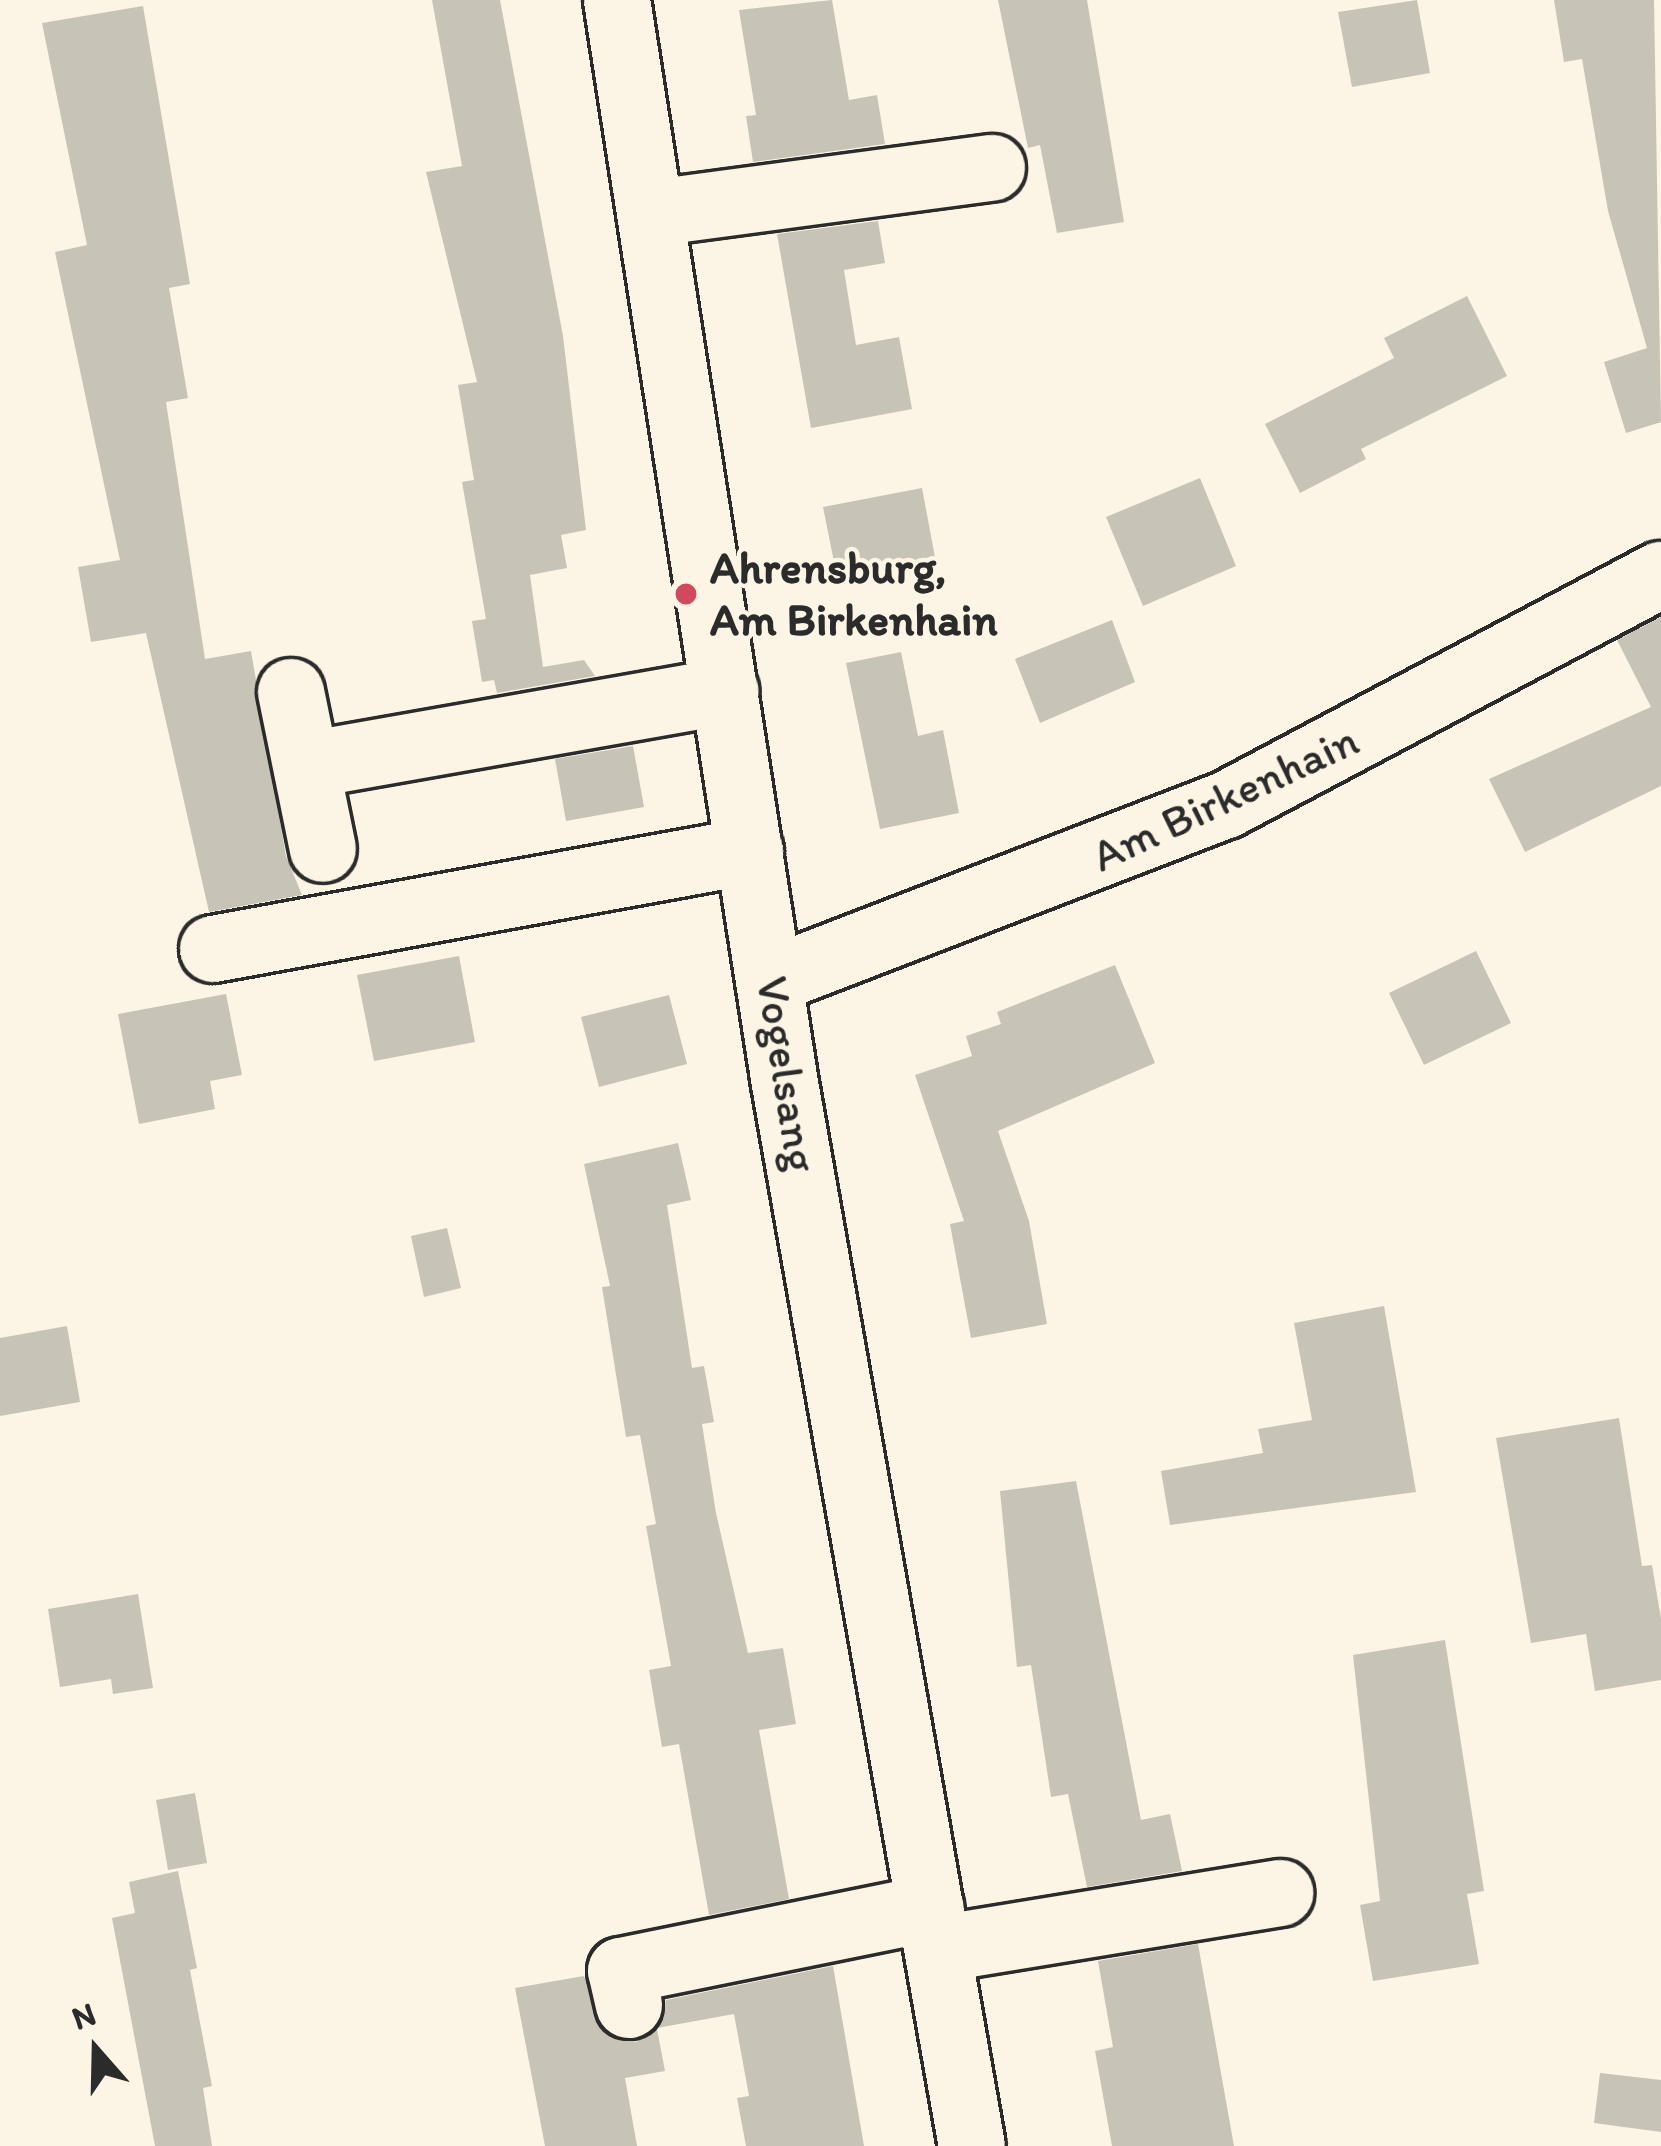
<!DOCTYPE html>
<html>
<head>
<meta charset="utf-8">
<style>
  body { margin:0 }
  #map { position:relative; width:1661px; height:2146px; overflow:hidden; background:#fcf5e5; font-family:Itim,sans-serif }
  div>[style] { position:absolute }
  .building>* { inset:0; background:#c8c3b7 }
  .roads { filter:drop-shadow(3px 0 #2b2b2b) drop-shadow(-3px 0 #2b2b2b) drop-shadow(0 3px #2b2b2b) drop-shadow(0 -3px #2b2b2b) }
  .minor>* { height:66px; margin:-33px; padding:0 33px; transform-origin:33px; border-radius:33px; background:#fcf5e5 }
  .dots>* { width:33px; height:33px; translate:-50% -50%; box-sizing:border-box; border:6px solid #fcf5e5; border-radius:50% }
  span { translate:-50% -50%; white-space:nowrap; text-align:center; line-height:1.15; -webkit-text-stroke:9px #fcf5e5; paint-order:stroke }
  .poi-label { font-size:45px; color:#2b2b2b; font-weight:700 }
  .left { translate:0 -50%; text-align:left }
  .street-label { font-size:45px; color:#2b2b2b }
  .north { position:absolute; left:36px; top:1990px; width:120px; height:120px; -webkit-text-stroke:9px #fcf5e5; paint-order:stroke; rotate:340deg; font-size:33px; font-weight:700; line-height:48px; text-align:center; color:#2b2b2b }
  .north::after { content:''; display:block; margin:auto; width:42px; height:54px; background:#2b2b2b; clip-path:polygon(50% 0,100% 100%,50% 72%,0 100%) }
</style>
</head>
<body>
<div id="map">
  <div class="building">
    <div style="clip-path:polygon(432px 0,500px 0,563px 336px,586px 530px,561px 535px,567px 568px,530px 575px,543px 667px,584px 660px,595px 676px,497px 693px,494px 680px,482px 682px,472px 621px,486px 619px,462px 482px,474px 480px,458px 385px,477px 382px,426px 172px,462px 166px)"></div>
    <div style="clip-path:polygon(832px 0,849px 100px,877px 95px,885px 144px,753px 162px,746px 116px,756px 115px,739px 10px)"></div>
    <div style="clip-path:polygon(998px 0,1087px 0,1124px 222px,1057px 233px,1040px 145px,1028px 148px)"></div>
    <div style="clip-path:polygon(1417px 0,1430px 73px,1352px 87px,1338px 12px)"></div>
    <div style="clip-path:polygon(1554px 0,1654px 0,1661px 422px,1626px 433px,1604px 362px,1647px 348px,1608px 211px,1582px 59px,1564px 62px)"></div>
    <div style="clip-path:polygon(143px 6px,190px 284px,169px 288px,188px 398px,166px 402px,205px 659px,251px 651px,286px 856px,302px 895px,209px 912px,146px 633px,91px 642px,78px 567px,120px 560px,55px 252px,87px 245px,42px 23px)"></div>
    <div style="clip-path:polygon(878px 221px,885px 263px,844px 270px,856px 345px,899px 337px,912px 409px,811px 428px,777px 234px)"></div>
    <div style="clip-path:polygon(1467px 296px,1507px 376px,1361px 449px,1366px 459px,1300px 493px,1265px 424px,1394px 358px,1384px 338px)"></div>
    <div style="clip-path:polygon(1200px 478px,1236px 566px,1143px 606px,1106px 517px)"></div>
    <div style="clip-path:polygon(922px 488px,937px 568px,839px 587px,823px 507px)"></div>
    <div style="clip-path:polygon(1661px 617px,1661px 786px,1525px 852px,1489px 779px,1651px 707px,1617px 640px)"></div>
    <div style="clip-path:polygon(1112px 620px,1135px 682px,1040px 723px,1015px 659px)"></div>
    <div style="clip-path:polygon(901px 652px,918px 736px,943px 730px,959px 813px,880px 829px,846px 663px)"></div>
    <div style="clip-path:polygon(633px 746px,644px 807px,566px 821px,555px 759px)"></div>
    <div style="clip-path:polygon(1476px 951px,1511px 1023px,1424px 1065px,1389px 993px)"></div>
    <div style="clip-path:polygon(459px 956px,475px 1042px,374px 1061px,357px 975px)"></div>
    <div style="clip-path:polygon(1115px 965px,1155px 1063px,998px 1131px,1029px 1221px,1047px 1324px,971px 1338px,950px 1224px,964px 1221px,915px 1075px,972px 1056px,966px 1036px,1001px 1024px,997px 1012px)"></div>
    <div style="clip-path:polygon(226px 994px,242px 1075px,210px 1081px,215px 1109px,139px 1124px,118px 1014px)"></div>
    <div style="clip-path:polygon(669px 995px,687px 1064px,599px 1087px,581px 1017px)"></div>
    <div style="clip-path:polygon(678px 1143px,691px 1200px,667px 1205px,692px 1368px,704px 1366px,714px 1422px,702px 1424px,716px 1513px,748px 1653px,783px 1648px,796px 1724px,759px 1730px,789px 1899px,709px 1915px,679px 1744px,662px 1747px,649px 1670px,671px 1666px,646px 1526px,656px 1524px,640px 1435px,626px 1437px,602px 1287px,610px 1286px,584px 1164px)"></div>
    <div style="clip-path:polygon(447px 1228px,461px 1288px,424px 1297px,411px 1236px)"></div>
    <div style="clip-path:polygon(1384px 1306px,1416px 1492px,1170px 1525px,1161px 1471px,1263px 1453px,1258px 1429px,1312px 1420px,1294px 1323px)"></div>
    <div style="clip-path:polygon(67px 1326px,80px 1402px,0 1416px,0 1338px)"></div>
    <div style="clip-path:polygon(1619px 1418px,1642px 1566px,1652px 1565px,1661px 1619px,1661px 1680px,1595px 1691px,1586px 1634px,1531px 1643px,1496px 1438px)"></div>
    <div style="clip-path:polygon(1076px 1481px,1141px 1820px,1170px 1814px,1182px 1871px,1087px 1887px,1068px 1794px,1051px 1797px,1031px 1665px,1017px 1667px,1000px 1491px)"></div>
    <div style="clip-path:polygon(138px 1594px,153px 1688px,113px 1694px,111px 1679px,60px 1687px,48px 1609px)"></div>
    <div style="clip-path:polygon(1445px 1640px,1484px 1891px,1467px 1894px,1479px 1964px,1373px 1981px,1360px 1905px,1380px 1901px,1353px 1655px)"></div>
    <div style="clip-path:polygon(195px 1793px,207px 1863px,168px 1870px,156px 1800px)"></div>
    <div style="clip-path:polygon(178px 1871px,197px 1968px,190px 1970px,212px 2086px,203px 2088px,212px 2146px,155px 2146px,112px 1918px,135px 1913px,129px 1882px)"></div>
    <div style="clip-path:polygon(1198px 1944px,1234px 2146px,1112px 2146px,1095px 2051px,1113px 2047px,1098px 1961px)"></div>
    <div style="clip-path:polygon(833px 1966px,864px 2146px,746px 2146px,737px 2098px,749px 2096px,734px 2014px,657px 2028px,666px 2000px)"></div>
    <div style="clip-path:polygon(584px 1976px,603px 2031px,636px 2042px,657px 2029px,665px 2071px,625px 2078px,637px 2146px,545px 2146px,515px 1988px)"></div>
    <div style="clip-path:polygon(1600px 2073px,1661px 2080px,1661px 2132px,1594px 2123px)"></div>
  </div>
  <div class="roads">
    <div class="minor">
      <div style="left:617px;top:0;width:1091px;rotate:81.19deg"></div>
      <div style="left:784px;top:1078px;width:1084px;rotate:80.02deg"></div>
      <div style="left:653px;top:213px;width:342px;rotate:-7.6deg"></div>
      <div style="left:291px;top:692px;width:160px;rotate:78.5deg"></div>
      <div style="left:307px;top:765px;width:425px;rotate:-10deg"></div>
      <div style="left:213px;top:949px;width:546px;rotate:-10.34deg"></div>
      <div style="left:772px;top:980px;width:487px;rotate:-21.1deg"></div>
      <div style="left:1226px;top:805px;width:492px;rotate:-27.9deg"></div>
      <div style="left:938px;top:1949px;width:347px;rotate:-9.3deg"></div>
      <div style="left:629px;top:2005px;width:35px;rotate:-103deg"></div>
      <div style="left:621px;top:1971px;width:316px;rotate:-11.5deg"></div>
    </div>
  </div>
  <div class="dots">
    <div style="left:686px;top:594px;background:#d1495b"></div>
  </div>
  <div class="poi-label">
    <span class="left" style="left:710px;top:594px">Ahrensburg,<br>Am Birkenhain</span>
  </div>
  <div class="street-label">
    <span style="left:1225px;top:798px;rotate:-25deg">Am Birkenhain</span>
    <span style="left:787px;top:1074px;rotate:81deg">Vogelsang</span>
  </div>
  <div class="north">N</div>
</div>
</body>
</html>
